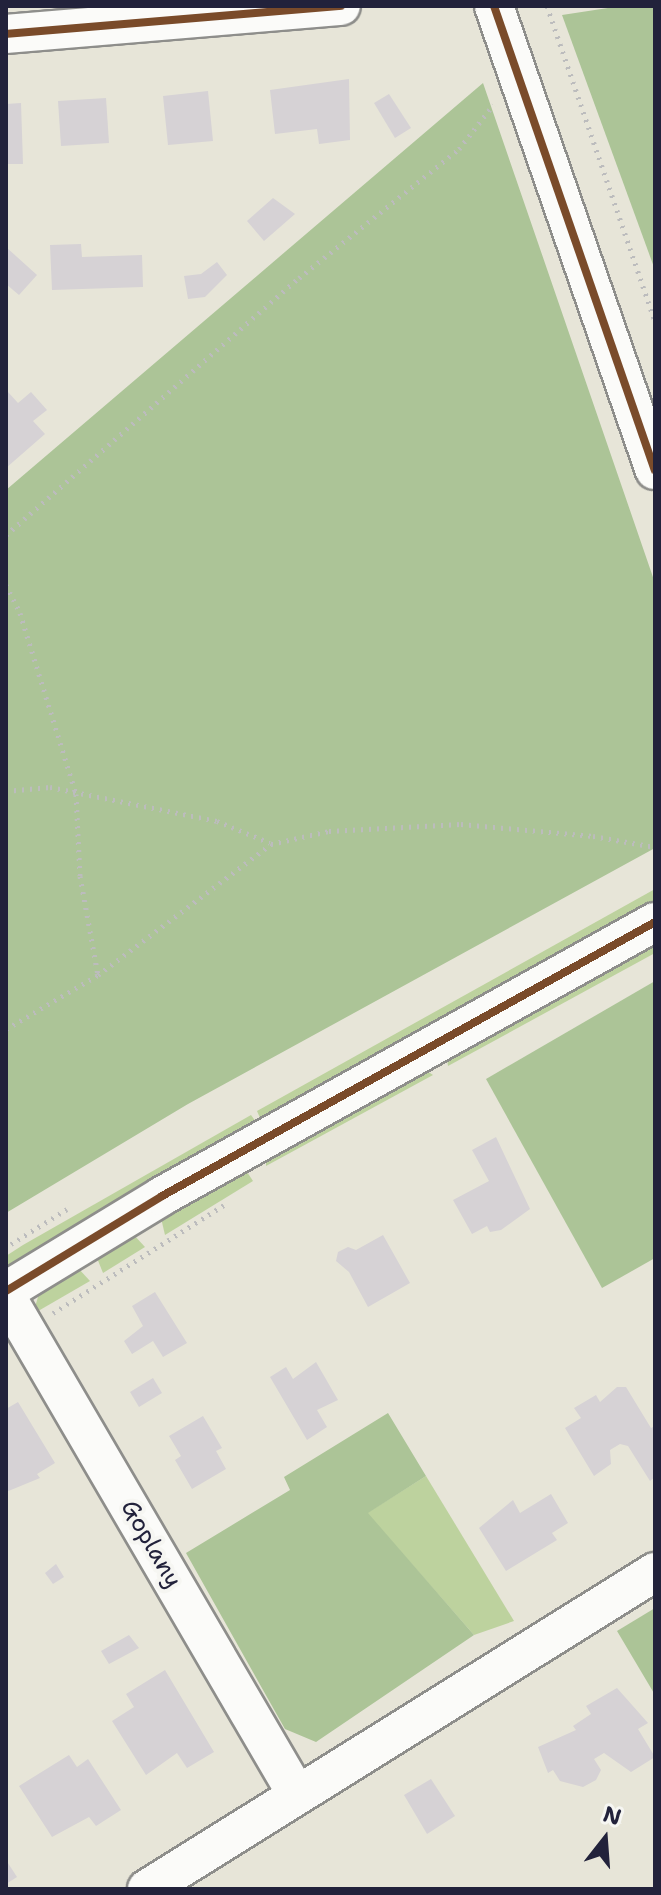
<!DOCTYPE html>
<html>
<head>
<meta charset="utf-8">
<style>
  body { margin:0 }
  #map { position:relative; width:661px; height:1895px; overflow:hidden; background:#e7e5d8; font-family:"Shantell Sans",sans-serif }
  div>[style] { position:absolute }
  .green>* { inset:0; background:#bdd29e }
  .forest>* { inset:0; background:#acc497 }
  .building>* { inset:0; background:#d6d2d5 }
  .path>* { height:5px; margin-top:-2.5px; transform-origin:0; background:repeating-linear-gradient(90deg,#bcbcbd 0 2px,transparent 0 8px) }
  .roads { filter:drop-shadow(2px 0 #8e8e8b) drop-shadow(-2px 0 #8e8e8b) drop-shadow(0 2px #8e8e8b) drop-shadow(0 -2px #8e8e8b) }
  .minor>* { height:38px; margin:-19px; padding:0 19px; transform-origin:19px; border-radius:19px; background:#fbfbf9 }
  .bus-1>* { height:8px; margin:-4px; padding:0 4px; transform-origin:4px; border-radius:4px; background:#7a4b2a }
  span { translate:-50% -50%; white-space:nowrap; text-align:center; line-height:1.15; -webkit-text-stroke:8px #f6f6f2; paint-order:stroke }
  .street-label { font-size:24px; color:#22223b }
  .frame { position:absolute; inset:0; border:8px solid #22223b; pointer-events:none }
  .north { position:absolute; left:565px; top:1799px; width:80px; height:80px; -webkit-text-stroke:6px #f6f6f2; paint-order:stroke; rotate:17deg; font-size:22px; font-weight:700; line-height:32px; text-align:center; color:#22223b }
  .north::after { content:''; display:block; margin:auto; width:28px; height:36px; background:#22223b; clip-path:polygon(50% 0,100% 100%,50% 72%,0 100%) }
</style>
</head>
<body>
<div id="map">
  <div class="green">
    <div style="clip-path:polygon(655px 889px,655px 904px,261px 1120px,257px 1111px)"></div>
    <div style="clip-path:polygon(655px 942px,655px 953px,448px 1066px,447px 1059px)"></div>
    <div style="clip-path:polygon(424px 1069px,433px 1075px,266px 1166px,266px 1157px)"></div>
    <div style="clip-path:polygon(251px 1115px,256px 1122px,6px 1271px,6px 1256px,23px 1245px)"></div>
    <div style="clip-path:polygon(245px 1169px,253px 1181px,165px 1235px,161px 1218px)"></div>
    <div style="clip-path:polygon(133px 1234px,145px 1247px,103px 1273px,97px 1258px)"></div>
    <div style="clip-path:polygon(78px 1268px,90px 1281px,33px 1314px,40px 1290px)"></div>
    <div style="clip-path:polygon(426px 1476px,514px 1621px,474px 1635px,367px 1513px)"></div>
  </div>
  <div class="forest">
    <div style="clip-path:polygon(621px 6px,655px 6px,655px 270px,562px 15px)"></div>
    <div style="clip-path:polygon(483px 83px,655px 583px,655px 848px,188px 1104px,6px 1213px,6px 490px)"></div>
    <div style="clip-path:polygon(655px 981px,655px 1258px,602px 1288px,486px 1079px)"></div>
    <div style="clip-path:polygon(388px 1413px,426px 1476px,368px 1513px,474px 1635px,316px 1742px,285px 1729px,186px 1553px,290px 1490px,284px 1477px)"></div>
    <div style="clip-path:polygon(655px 1608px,655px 1695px,617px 1631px)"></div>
  </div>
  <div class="building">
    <div style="clip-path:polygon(349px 79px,350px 140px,319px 144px,317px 129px,275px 134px,270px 90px)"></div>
    <div style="clip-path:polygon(208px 91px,213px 141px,168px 145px,163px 96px)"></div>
    <div style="clip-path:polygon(389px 94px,411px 128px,395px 138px,374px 103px)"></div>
    <div style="clip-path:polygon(106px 98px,109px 143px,61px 146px,58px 101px)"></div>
    <div style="clip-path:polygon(21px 103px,23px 164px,6px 164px,6px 104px)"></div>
    <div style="clip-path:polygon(273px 198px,295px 214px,264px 241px,247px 221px)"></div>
    <div style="clip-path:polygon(81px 244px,82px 257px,142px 255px,143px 287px,52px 290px,50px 245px)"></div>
    <div style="clip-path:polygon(6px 247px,37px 275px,19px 295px,6px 284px)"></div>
    <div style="clip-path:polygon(217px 262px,227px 275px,205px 297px,188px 299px,184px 276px,201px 274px)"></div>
    <div style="clip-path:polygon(8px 392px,18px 403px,31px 392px,47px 410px,33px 421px,45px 434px,6px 468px)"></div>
    <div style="clip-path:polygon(496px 1137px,530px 1209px,501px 1230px,490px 1232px,487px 1226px,472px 1234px,453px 1200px,489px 1181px,472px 1150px)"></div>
    <div style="clip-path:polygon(383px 1235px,410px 1283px,368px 1307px,349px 1272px,336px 1261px,338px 1252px,348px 1247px,356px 1250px)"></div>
    <div style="clip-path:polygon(155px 1292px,187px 1343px,163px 1357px,153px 1341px,132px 1354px,124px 1341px,143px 1326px,132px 1306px)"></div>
    <div style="clip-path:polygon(316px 1362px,338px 1400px,317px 1410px,327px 1427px,307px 1440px,270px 1377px,286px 1367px,293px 1379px)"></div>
    <div style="clip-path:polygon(153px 1378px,162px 1393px,139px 1407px,130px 1392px)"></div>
    <div style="clip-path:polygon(617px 1387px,626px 1387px,651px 1428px,655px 1426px,655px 1477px,650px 1481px,628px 1446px,620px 1444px,610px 1450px,611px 1464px,594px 1476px,565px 1428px,581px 1418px,574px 1408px,596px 1395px,600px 1402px)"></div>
    <div style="clip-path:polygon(18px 1402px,55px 1463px,37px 1474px,40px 1478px,6px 1492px,6px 1409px)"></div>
    <div style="clip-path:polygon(203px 1416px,222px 1448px,216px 1451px,226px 1469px,192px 1489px,175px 1460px,181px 1456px,169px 1436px)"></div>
    <div style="clip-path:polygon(551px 1494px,568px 1523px,552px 1533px,557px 1540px,506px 1571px,479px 1528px,513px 1500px,520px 1513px)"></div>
    <div style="clip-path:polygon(56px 1564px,64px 1577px,53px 1584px,45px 1573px)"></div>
    <div style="clip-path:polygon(129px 1635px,139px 1648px,109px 1664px,101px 1651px)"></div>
    <div style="clip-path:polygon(165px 1670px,214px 1752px,187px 1768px,177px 1753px,146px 1775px,112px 1721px,134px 1707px,126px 1694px)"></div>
    <div style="clip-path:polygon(617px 1688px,648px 1723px,638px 1729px,655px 1757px,631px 1772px,604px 1753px,594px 1759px,601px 1770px,596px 1780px,583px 1787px,560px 1781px,553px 1770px,548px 1773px,538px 1747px,576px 1730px,573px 1726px,591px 1714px,586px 1706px)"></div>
    <div style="clip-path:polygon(69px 1755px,77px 1767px,88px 1759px,121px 1810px,96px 1826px,89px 1817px,52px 1837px,19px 1786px)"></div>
    <div style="clip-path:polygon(431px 1779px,455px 1816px,427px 1834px,404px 1795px)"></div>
    <div style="clip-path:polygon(6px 1860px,17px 1877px,6px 1884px)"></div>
  </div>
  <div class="path">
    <div style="left:547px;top:6px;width:334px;rotate:71.1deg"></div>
    <div style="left:6px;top:535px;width:390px;rotate:-41.3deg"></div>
    <div style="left:299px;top:278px;width:206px;rotate:-38.9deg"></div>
    <div style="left:459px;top:149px;width:56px;rotate:-52.3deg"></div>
    <div style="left:6px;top:585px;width:31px;rotate:63deg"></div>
    <div style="left:20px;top:613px;width:189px;rotate:72.8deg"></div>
    <div style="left:76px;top:794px;width:82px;rotate:87.2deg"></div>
    <div style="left:80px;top:876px;width:101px;rotate:79.7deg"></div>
    <div style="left:6px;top:791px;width:44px;rotate:-5.2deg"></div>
    <div style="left:50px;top:787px;width:170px;rotate:11.5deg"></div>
    <div style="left:217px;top:821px;width:57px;rotate:22.5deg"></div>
    <div style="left:6px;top:1029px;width:107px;rotate:-30.4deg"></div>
    <div style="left:98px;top:975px;width:217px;rotate:-37.1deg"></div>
    <div style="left:271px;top:844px;width:59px;rotate:-12.6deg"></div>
    <div style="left:329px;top:831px;width:132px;rotate:-3deg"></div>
    <div style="left:461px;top:824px;width:133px;rotate:5.2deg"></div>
    <div style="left:593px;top:836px;width:63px;rotate:10.1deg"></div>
    <div style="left:11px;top:1244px;width:66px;rotate:-32deg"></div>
    <div style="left:53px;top:1313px;width:202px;rotate:-32.3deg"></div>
  </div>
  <div class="roads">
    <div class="minor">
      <div style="left:494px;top:6px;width:491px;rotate:70.9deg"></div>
      <div style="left:6px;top:34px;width:336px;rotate:-4.8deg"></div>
      <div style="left:6px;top:1291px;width:183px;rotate:-31.3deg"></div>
      <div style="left:162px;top:1196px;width:564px;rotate:-29.06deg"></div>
      <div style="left:6px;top:1296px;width:575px;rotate:59.74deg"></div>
      <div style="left:147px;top:1889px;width:599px;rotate:-31.96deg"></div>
    </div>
  </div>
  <div class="bus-1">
    <div style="left:494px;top:6px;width:491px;rotate:70.9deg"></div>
    <div style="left:6px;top:34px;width:336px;rotate:-4.8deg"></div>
    <div style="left:6px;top:1291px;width:183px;rotate:-31.3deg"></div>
    <div style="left:162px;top:1196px;width:564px;rotate:-29.06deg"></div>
  </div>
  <div class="street-label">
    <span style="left:151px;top:1544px;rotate:60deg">Goplany</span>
  </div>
  <div class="frame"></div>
  <div class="north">N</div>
</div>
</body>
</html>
